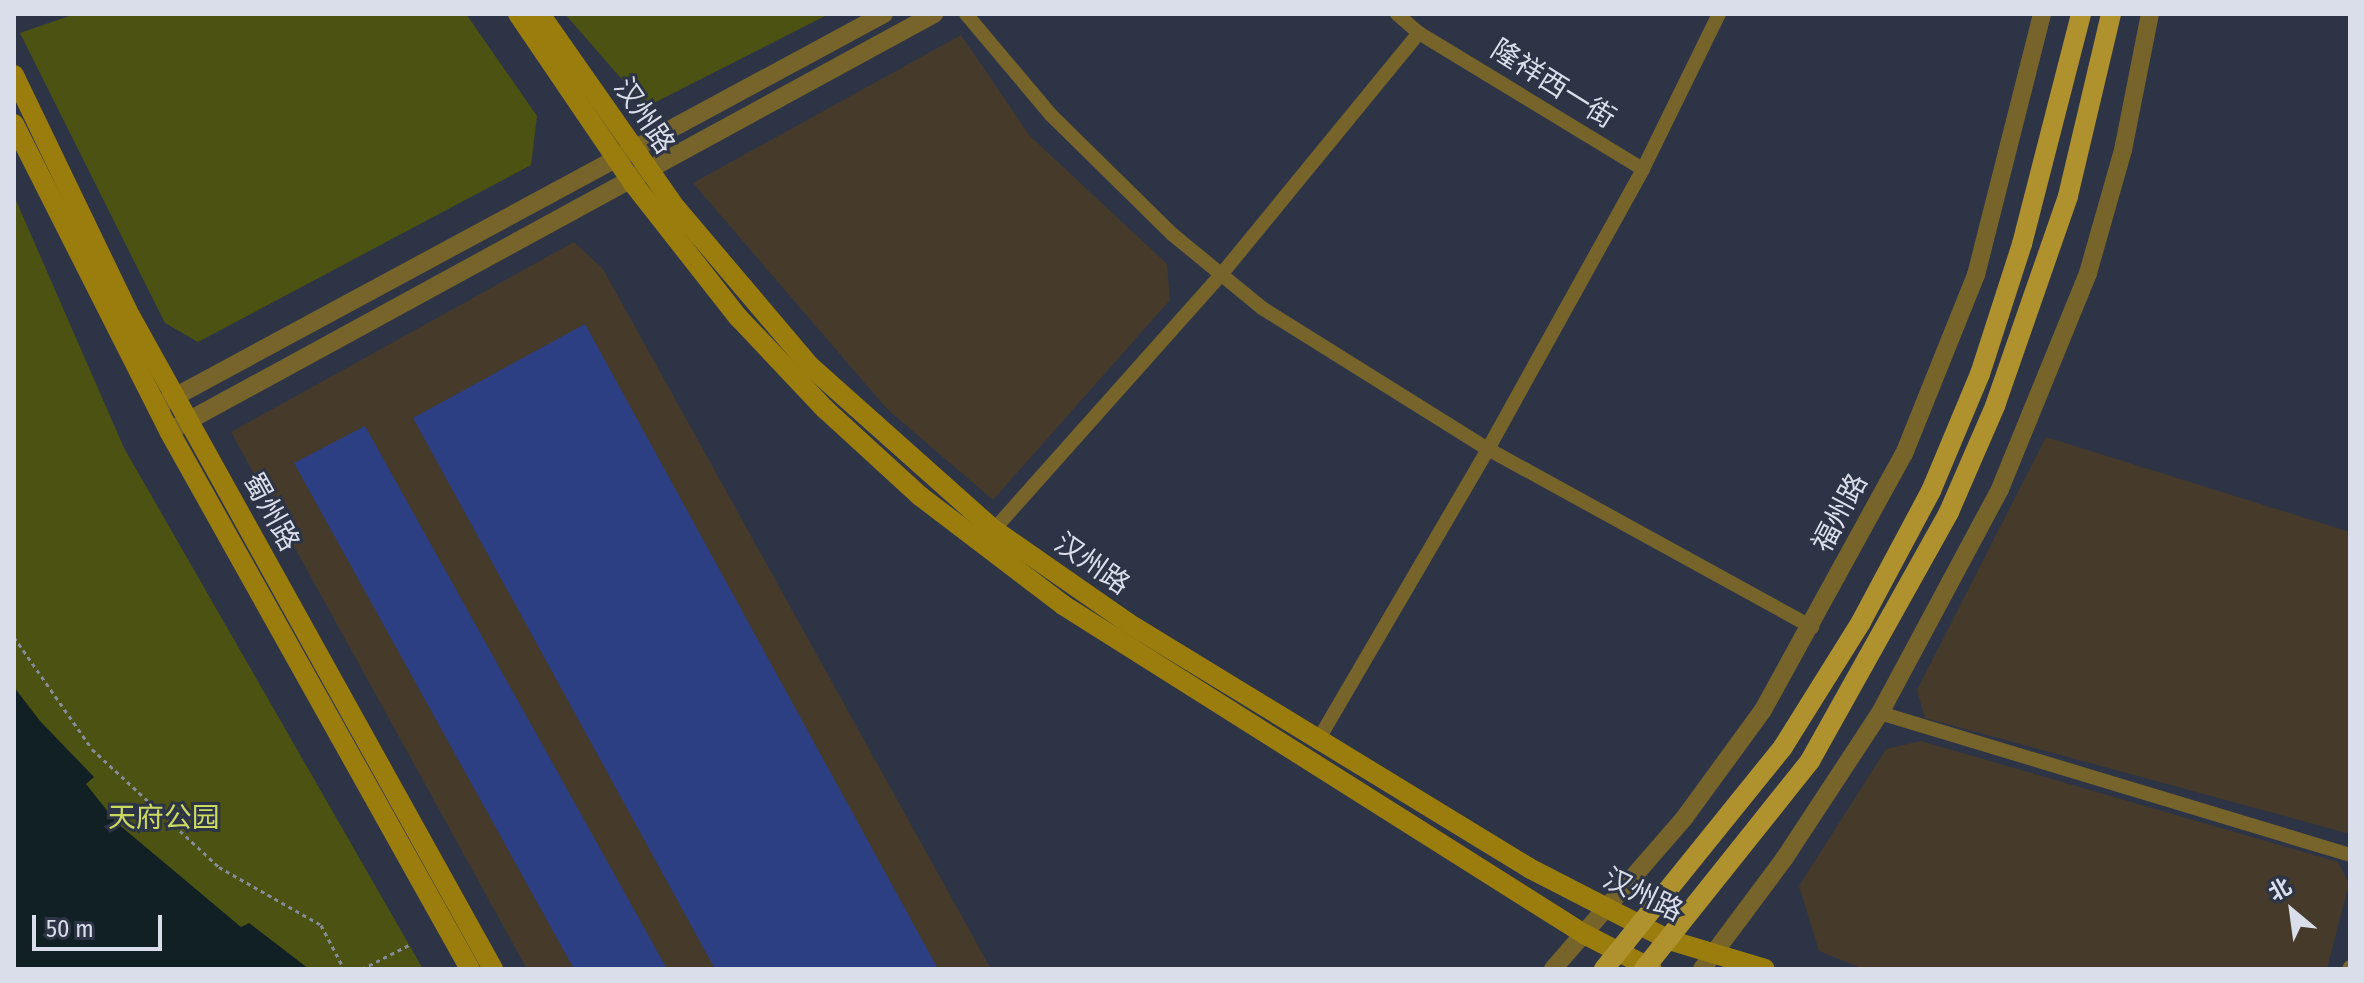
<!DOCTYPE html>
<html>
<head>
<meta charset="utf-8">
<style>
  body { margin:0 }
  #map { position:relative; width:2364px; height:983px; overflow:hidden; background:#2d3446; font-family:"Fira Sans Condensed","Noto Sans SC",sans-serif }
  div>[style] { position:absolute }
  .commercial>* { inset:0; background:#463a2b }
  .green>* { inset:0; background:#4c5312 }
  .water>* { inset:0; background:#102024 }
  .building>* { inset:0; background:#2c3f83 }
  .path>* { height:3px; margin-top:-1.5px; transform-origin:0; background:repeating-linear-gradient(90deg,#878c9b 0 4px,transparent 0 8px) }
  .minor>* { height:14px; margin:-7px; padding:0 7px; transform-origin:7px; border-radius:7px; background:#76642b }
  .tertiary>* { height:18px; margin:-9px; padding:0 9px; transform-origin:9px; border-radius:9px; background:#76642b }
  .secondary>* { height:20px; margin:-10px; padding:0 10px; transform-origin:10px; border-radius:10px; background:#9a7d0c }
  .primary>* { height:20px; margin:-10px; padding:0 10px; transform-origin:10px; border-radius:10px; background:#af922e }
  span { translate:-50% -50%; white-space:nowrap; text-align:center; line-height:1.15; -webkit-text-stroke:6px #2d3446; paint-order:stroke }
  .street-label { font-size:28px; color:#dadeea }
  .park-label { font-size:28px; color:#ccda60 }
  .frame { position:absolute; inset:0; border:16px solid #dadeea; pointer-events:none }
  .north { position:absolute; left:2252px; top:871px; width:80px; height:80px; -webkit-text-stroke:6px #2d3446; paint-order:stroke; rotate:331deg; font-size:22px; font-weight:700; line-height:32px; text-align:center; color:#dadeea }
  .north::after { content:''; display:block; margin:auto; width:28px; height:36px; background:#dadeea; clip-path:polygon(50% 0,100% 100%,50% 72%,0 100%) }
  .scale { position:absolute; left:32px; top:915px; width:130px; height:36px; box-sizing:border-box; border:4px solid #dadeea; border-top:0; padding-left:10px; font-size:24px; line-height:28px; white-space:nowrap; color:#dadeea; -webkit-text-stroke:6px #2d3446; paint-order:stroke }
</style>
</head>
<body>
<div id="map">
  <div class="commercial">
    <div style="clip-path:polygon(961px 35px,1030px 136px,1167px 264px,1170px 300px,993px 500px,887px 409px,693px 183px)"></div>
    <div style="clip-path:polygon(574px 242px,603px 269px,991px 969px,527px 969px,231px 432px)"></div>
    <div style="clip-path:polygon(2046px 437px,2350px 532px,2350px 834px,1925px 718px,1917px 690px)"></div>
    <div style="clip-path:polygon(1921px 741px,2338px 862px,2349px 883px,2327px 969px,1864px 969px,1819px 951px,1799px 886px,1886px 749px)"></div>
  </div>
  <div class="green">
    <div style="clip-path:polygon(75px 14px,466px 14px,537px 116px,531px 165px,198px 342px,165px 323px,20px 33px)"></div>
    <div style="clip-path:polygon(565px 14px,829px 14px,646px 107px)"></div>
    <div style="clip-path:polygon(14px 196px,124px 448px,423px 969px,14px 969px)"></div>
  </div>
  <div class="water">
    <div style="clip-path:polygon(14px 687px,40px 721px,94px 777px,86px 784px,117px 823px,241px 927px,249px 923px,309px 969px,14px 969px)"></div>
  </div>
  <div class="building">
    <div style="clip-path:polygon(585px 324px,938px 969px,715px 969px,413px 418px)"></div>
    <div style="clip-path:polygon(365px 426px,667px 969px,574px 969px,294px 463px)"></div>
  </div>
  <div class="path">
    <div style="left:14px;top:637px;width:136px;rotate:55.1deg"></div>
    <div style="left:92px;top:749px;width:173px;rotate:42.9deg"></div>
    <div style="left:219px;top:867px;width:117px;rotate:29.6deg"></div>
    <div style="left:321px;top:925px;width:50px;rotate:62.4deg"></div>
    <div style="left:362px;top:969px;width:53px;rotate:-27.1deg"></div>
  </div>
  <div class="minor">
    <div style="left:966px;top:14px;width:132px;rotate:49.9deg"></div>
    <div style="left:1051px;top:115px;width:170px;rotate:44.5deg"></div>
    <div style="left:1172px;top:234px;width:117px;rotate:39.4deg"></div>
    <div style="left:1262px;top:308px;width:266px;rotate:32deg"></div>
    <div style="left:1488px;top:449px;width:370px;rotate:28.8deg"></div>
    <div style="left:1397px;top:14px;width:29px;rotate:41deg"></div>
    <div style="left:1419px;top:33px;width:262px;rotate:31.3deg"></div>
    <div style="left:990px;top:534px;width:346px;rotate:-48.3deg"></div>
    <div style="left:1220px;top:276px;width:314px;rotate:-50.7deg"></div>
    <div style="left:1880px;top:713px;width:491px;rotate:16.8deg"></div>
    <div style="left:1317px;top:742px;width:339px;rotate:-59.7deg"></div>
    <div style="left:1488px;top:449px;width:320px;rotate:-61deg"></div>
    <div style="left:1643px;top:169px;width:173px;rotate:-63.9deg"></div>
    <div style="left:2349px;top:969px;width:2px;rotate:-63deg"></div>
  </div>
  <div class="tertiary">
    <div style="left:156px;top:407px;width:827px;rotate:-28.36deg"></div>
    <div style="left:175px;top:428px;width:865px;rotate:-28.61deg"></div>
    <div style="left:1553px;top:969px;width:201px;rotate:-49deg"></div>
    <div style="left:1685px;top:817px;width:132px;rotate:-53.9deg"></div>
    <div style="left:1763px;top:710px;width:292px;rotate:-61.2deg"></div>
    <div style="left:1904px;top:454px;width:193px;rotate:-68.1deg"></div>
    <div style="left:1976px;top:275px;width:269px;rotate:-75.8deg"></div>
    <div style="left:1702px;top:969px;width:137px;rotate:-53.3deg"></div>
    <div style="left:1784px;top:859px;width:175px;rotate:-56.7deg"></div>
    <div style="left:1880px;top:713px;width:254px;rotate:-61.8deg"></div>
    <div style="left:2000px;top:489px;width:233px;rotate:-67.8deg"></div>
    <div style="left:2088px;top:273px;width:128px;rotate:-74.1deg"></div>
    <div style="left:2123px;top:150px;width:139px;rotate:-78.8deg"></div>
  </div>
  <div class="secondary">
    <div style="left:518px;top:14px;width:203px;rotate:55.8deg"></div>
    <div style="left:632px;top:182px;width:172px;rotate:51.9deg"></div>
    <div style="left:738px;top:317px;width:127px;rotate:46.6deg"></div>
    <div style="left:825px;top:409px;width:129px;rotate:42.5deg"></div>
    <div style="left:920px;top:496px;width:180px;rotate:37.3deg"></div>
    <div style="left:1063px;top:605px;width:616px;rotate:32.27deg"></div>
    <div style="left:1584px;top:934px;width:76px;rotate:27.2deg"></div>
    <div style="left:540px;top:14px;width:237px;rotate:55deg"></div>
    <div style="left:676px;top:208px;width:207px;rotate:49.7deg"></div>
    <div style="left:810px;top:366px;width:245px;rotate:41.7deg"></div>
    <div style="left:993px;top:529px;width:165px;rotate:34.8deg"></div>
    <div style="left:1128px;top:623px;width:470px;rotate:31.4deg"></div>
    <div style="left:1529px;top:868px;width:157px;rotate:27.2deg"></div>
    <div style="left:1669px;top:940px;width:100px;rotate:16.8deg"></div>
    <div style="left:14px;top:75px;width:261px;rotate:64.3deg"></div>
    <div style="left:127px;top:310px;width:754px;rotate:60.95deg"></div>
    <div style="left:14px;top:124px;width:344px;rotate:63.2deg"></div>
    <div style="left:169px;top:431px;width:616px;rotate:60.77deg"></div>
  </div>
  <div class="primary">
    <div style="left:1604px;top:969px;width:285px;rotate:-51.1deg"></div>
    <div style="left:1783px;top:747px;width:147px;rotate:-58deg"></div>
    <div style="left:1861px;top:622px;width:149px;rotate:-61.9deg"></div>
    <div style="left:1931px;top:491px;width:127px;rotate:-67.3deg"></div>
    <div style="left:1980px;top:374px;width:137px;rotate:-72.1deg"></div>
    <div style="left:2022px;top:244px;width:237px;rotate:-75.6deg"></div>
    <div style="left:1644px;top:969px;width:266px;rotate:-51.4deg"></div>
    <div style="left:1810px;top:761px;width:285px;rotate:-60.8deg"></div>
    <div style="left:1949px;top:512px;width:116px;rotate:-66.5deg"></div>
    <div style="left:1995px;top:406px;width:222px;rotate:-70.8deg"></div>
    <div style="left:2068px;top:196px;width:187px;rotate:-76.7deg"></div>
  </div>
  <div class="street-label">
    <span style="left:1553px;top:84px;rotate:32deg">隆祥西一街</span>
    <span style="left:644px;top:116px;rotate:56deg">汉州路</span>
    <span style="left:271px;top:512px;rotate:61deg">蜀州路</span>
    <span style="left:1840px;top:513px;rotate:-62deg">福州路</span>
    <span style="left:1092px;top:564px;rotate:35deg">汉州路</span>
    <span style="left:1643px;top:895px;rotate:26deg">汉州路</span>
  </div>
  <div class="park-label">
    <span style="left:164px;top:818px">天府公园</span>
  </div>
  <div class="frame"></div>
  <div class="north">北</div>
  <div class="scale">50 m</div>
</div>
</body>
</html>
